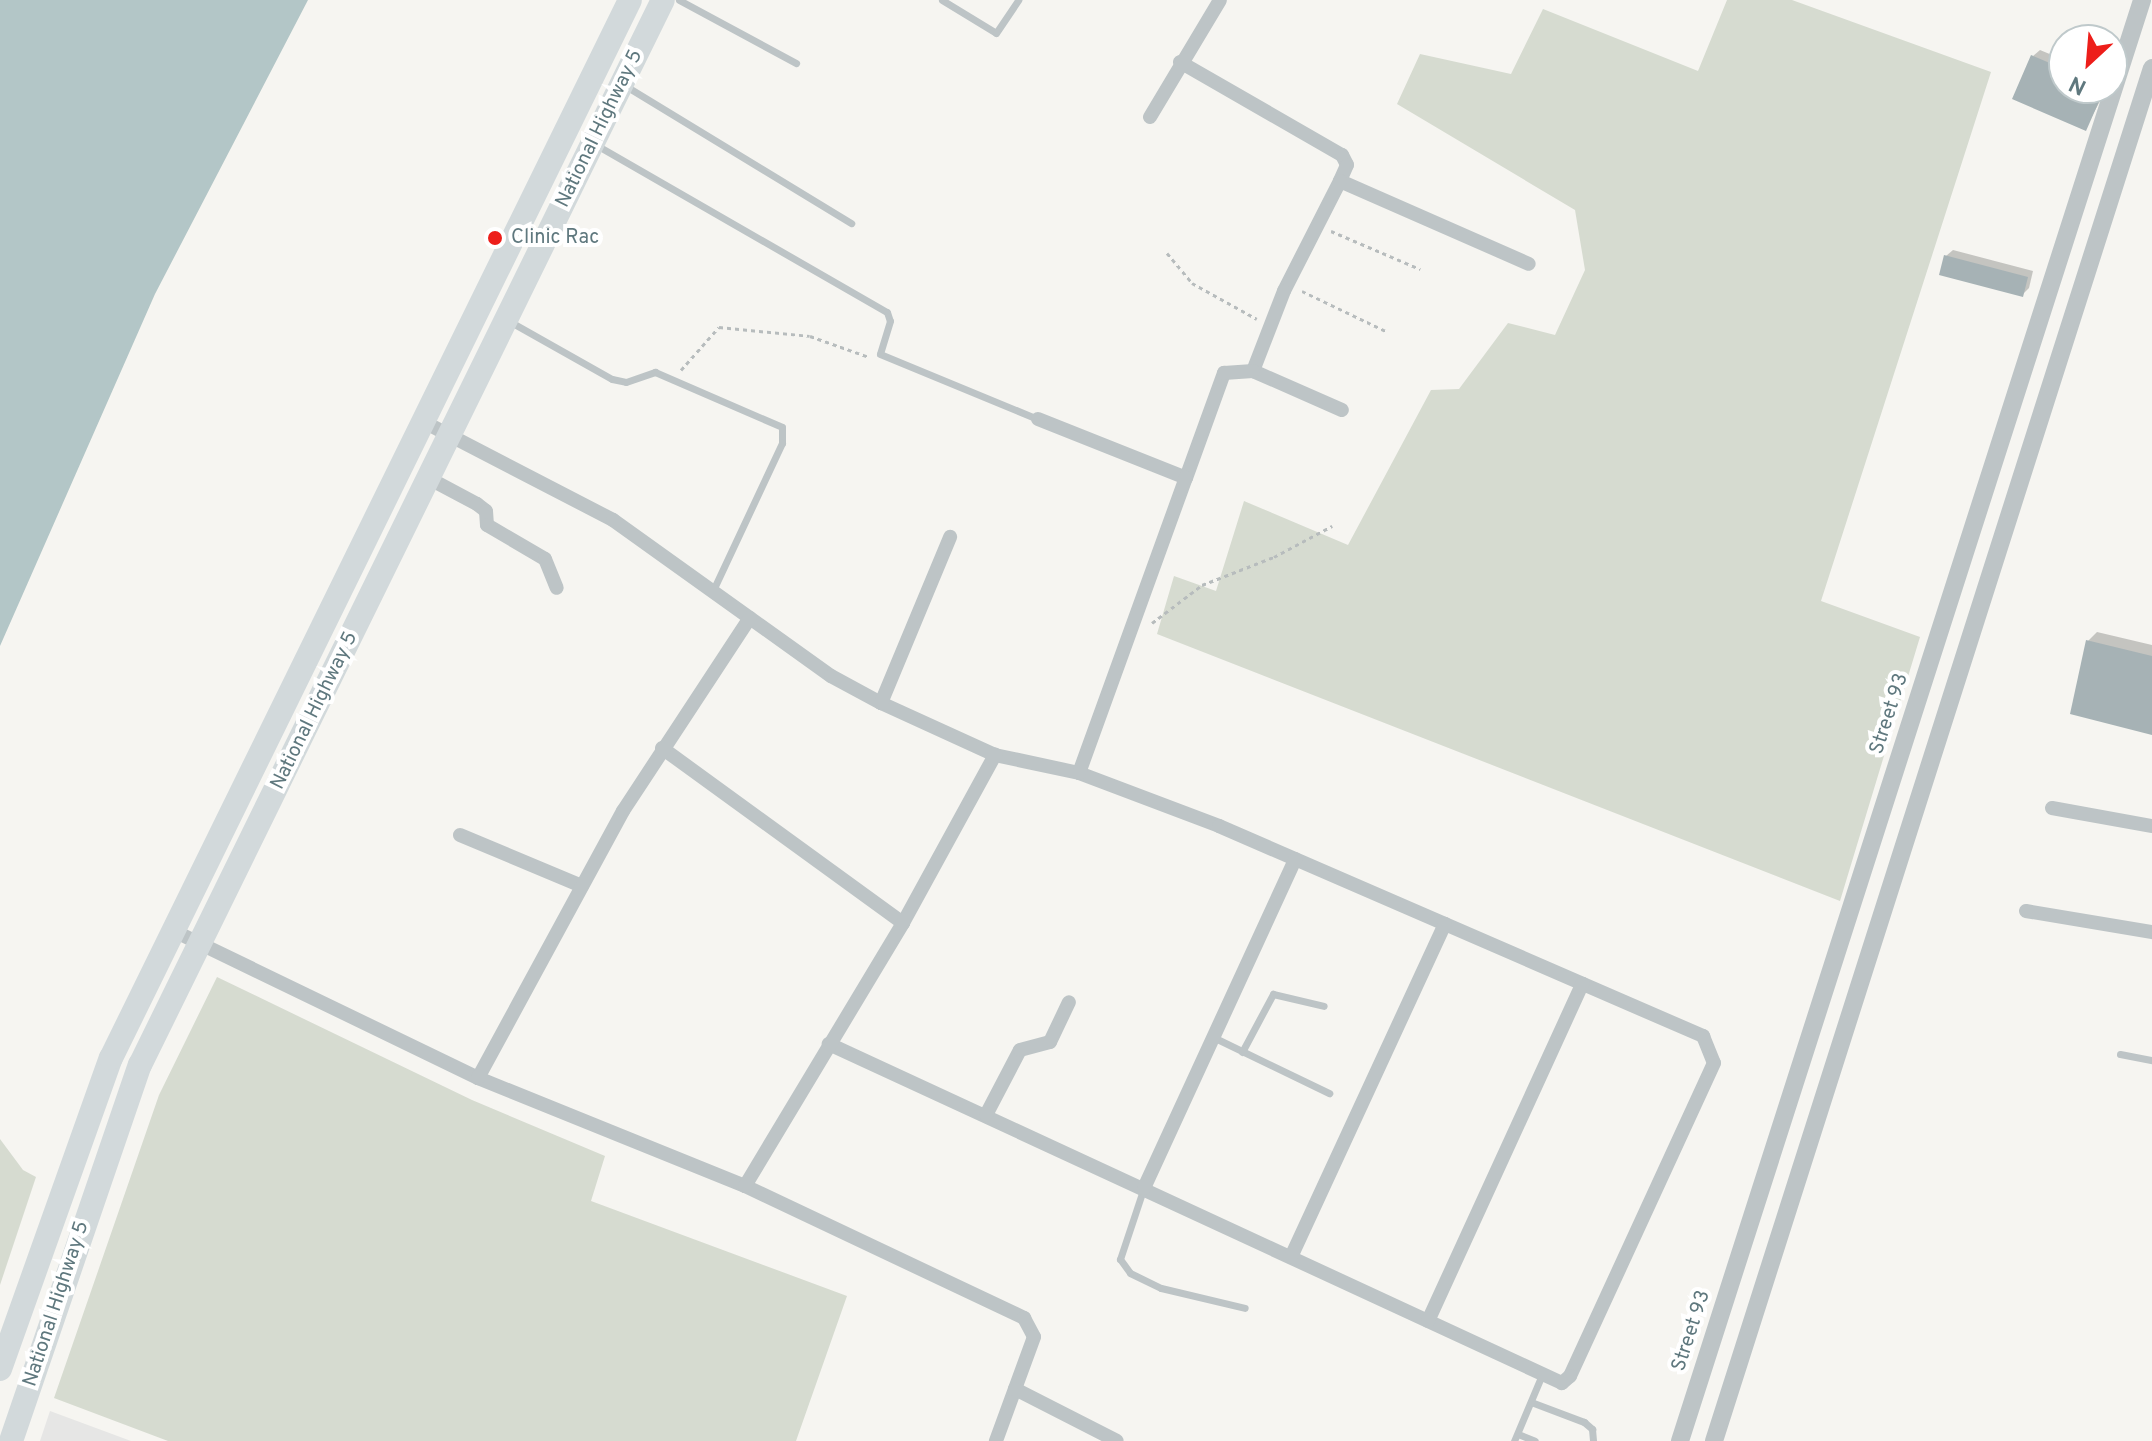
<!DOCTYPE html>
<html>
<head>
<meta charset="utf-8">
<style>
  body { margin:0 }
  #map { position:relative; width:2152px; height:1441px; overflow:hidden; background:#f6f5f1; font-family:Overpass,sans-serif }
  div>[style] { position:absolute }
  .built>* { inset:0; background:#e6e6e5 }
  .green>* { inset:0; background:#d6dbd0 }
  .water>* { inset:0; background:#b3c6c7 }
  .shadow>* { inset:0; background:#0003 }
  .building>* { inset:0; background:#a6b2b5 }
  .path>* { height:3px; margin-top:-1.5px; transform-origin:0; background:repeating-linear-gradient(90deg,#b7bcbd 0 4px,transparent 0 8px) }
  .service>* { height:7px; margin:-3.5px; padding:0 3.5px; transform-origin:3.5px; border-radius:3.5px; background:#bdc4c6 }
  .minor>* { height:14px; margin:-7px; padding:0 7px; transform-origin:7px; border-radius:7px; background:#bdc4c6 }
  .tertiary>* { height:18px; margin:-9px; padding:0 9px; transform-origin:9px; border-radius:9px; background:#bdc4c6 }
  .trunk>* { height:24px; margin:-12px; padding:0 12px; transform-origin:12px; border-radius:12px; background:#d2d9db }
  .dots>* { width:22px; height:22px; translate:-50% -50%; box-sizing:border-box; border:4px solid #fff; border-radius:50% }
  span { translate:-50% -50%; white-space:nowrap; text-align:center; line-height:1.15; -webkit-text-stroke:8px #fff; paint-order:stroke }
  .street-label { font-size:20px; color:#5f787e }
  .poi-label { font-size:20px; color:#5f787e }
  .left { translate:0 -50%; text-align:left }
  .north { position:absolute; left:2048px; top:24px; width:80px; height:80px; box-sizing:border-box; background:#fff; border:2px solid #bfc9cb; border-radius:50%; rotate:206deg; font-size:22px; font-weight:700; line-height:32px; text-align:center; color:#5f787e }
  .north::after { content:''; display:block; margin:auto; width:28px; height:36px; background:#ed1e1a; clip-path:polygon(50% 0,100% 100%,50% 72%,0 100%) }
</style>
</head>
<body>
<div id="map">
  <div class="built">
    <div style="clip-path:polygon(50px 1411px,131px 1441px,40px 1441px)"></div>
  </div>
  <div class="green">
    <div style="clip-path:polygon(1727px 0,1792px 0,1991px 72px,1821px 601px,1920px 637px,1840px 901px,1157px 634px,1174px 576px,1216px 591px,1244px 501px,1348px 545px,1431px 390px,1459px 389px,1508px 323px,1555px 335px,1585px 270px,1575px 210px,1397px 104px,1420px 54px,1511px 74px,1543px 9px,1698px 71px)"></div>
    <div style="clip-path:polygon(217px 977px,472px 1100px,605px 1156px,591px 1201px,847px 1296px,796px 1441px,168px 1441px,54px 1398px,159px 1095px)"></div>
    <div style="clip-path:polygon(0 1139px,23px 1170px,36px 1177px,0 1285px)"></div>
  </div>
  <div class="water">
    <div style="clip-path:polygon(0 0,308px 0,155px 294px,0 646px)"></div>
  </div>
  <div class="shadow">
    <div style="clip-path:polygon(2040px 50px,2064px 60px,2064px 88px,2107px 88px,2085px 129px,2033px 56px)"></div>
    <div style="clip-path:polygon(1953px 250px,2033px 271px,2029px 288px,2022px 295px,1946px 256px)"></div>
    <div style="clip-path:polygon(2097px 632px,2152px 645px,2152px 732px,2088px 641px)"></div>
  </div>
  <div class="building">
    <div style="clip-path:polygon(2031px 55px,2064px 69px,2064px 88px,2105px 88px,2086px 131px,2012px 99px)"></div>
    <div style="clip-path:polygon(1944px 255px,2028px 277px,2023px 297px,1939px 275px)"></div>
    <div style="clip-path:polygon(2086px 640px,2152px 656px,2152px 735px,2070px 714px)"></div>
  </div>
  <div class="path">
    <div style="left:1331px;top:231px;width:97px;rotate:23.1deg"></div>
    <div style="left:1167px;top:253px;width:39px;rotate:50deg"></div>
    <div style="left:1192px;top:283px;width:74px;rotate:29deg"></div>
    <div style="left:1302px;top:291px;width:93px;rotate:25.5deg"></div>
    <div style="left:681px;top:370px;width:57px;rotate:-48.5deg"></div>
    <div style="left:719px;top:327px;width:91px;rotate:5.6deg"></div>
    <div style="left:810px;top:336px;width:63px;rotate:19.6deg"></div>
    <div style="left:1152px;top:623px;width:63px;rotate:-37.2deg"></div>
    <div style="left:1202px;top:585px;width:77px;rotate:-21.3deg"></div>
    <div style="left:1274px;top:557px;width:66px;rotate:-28.1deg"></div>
  </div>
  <div class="service">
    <div style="left:679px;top:0;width:133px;rotate:28.3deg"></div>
    <div style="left:942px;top:0;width:63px;rotate:31.4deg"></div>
    <div style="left:996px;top:33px;width:40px;rotate:-56deg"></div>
    <div style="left:624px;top:85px;width:266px;rotate:31.3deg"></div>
    <div style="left:598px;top:146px;width:333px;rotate:29.9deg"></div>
    <div style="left:887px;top:312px;width:9px;rotate:72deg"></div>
    <div style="left:890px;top:321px;width:34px;rotate:107deg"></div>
    <div style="left:880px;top:354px;width:171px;rotate:22.4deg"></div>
    <div style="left:509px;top:321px;width:118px;rotate:29.4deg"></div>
    <div style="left:612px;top:379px;width:14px;rotate:12deg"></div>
    <div style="left:626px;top:382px;width:31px;rotate:-19deg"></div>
    <div style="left:655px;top:372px;width:138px;rotate:23.4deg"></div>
    <div style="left:782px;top:427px;width:16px;rotate:90deg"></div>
    <div style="left:782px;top:443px;width:162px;rotate:115.1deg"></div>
    <div style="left:1215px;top:1038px;width:127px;rotate:25.8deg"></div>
    <div style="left:1242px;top:1052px;width:66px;rotate:-61.9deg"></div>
    <div style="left:1273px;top:994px;width:52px;rotate:13.2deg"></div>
    <div style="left:2120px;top:1054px;width:33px;rotate:11deg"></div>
    <div style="left:1143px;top:1190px;width:73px;rotate:108.4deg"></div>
    <div style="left:1120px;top:1259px;width:17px;rotate:54deg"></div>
    <div style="left:1130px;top:1273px;width:34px;rotate:26deg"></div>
    <div style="left:1161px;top:1288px;width:86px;rotate:13.4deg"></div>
    <div style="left:1531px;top:1402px;width:57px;rotate:20.7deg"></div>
    <div style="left:1584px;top:1422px;width:11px;rotate:41deg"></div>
    <div style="left:1592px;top:1429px;width:12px;rotate:85deg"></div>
    <div style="left:1518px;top:1434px;width:18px;rotate:22deg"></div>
    <div style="left:1514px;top:1441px;width:69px;rotate:-67.1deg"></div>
  </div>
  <div class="minor">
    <div style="left:1180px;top:62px;width:187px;rotate:29.9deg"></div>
    <div style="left:1342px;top:155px;width:11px;rotate:63deg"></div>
    <div style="left:1347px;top:165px;width:17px;rotate:114deg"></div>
    <div style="left:1340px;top:181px;width:206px;rotate:23.7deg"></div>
    <div style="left:1150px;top:117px;width:136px;rotate:-59.1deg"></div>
    <div style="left:1340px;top:181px;width:123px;rotate:117deg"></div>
    <div style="left:1284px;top:291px;width:86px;rotate:111.2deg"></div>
    <div style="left:1253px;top:371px;width:97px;rotate:23.7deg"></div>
    <div style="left:1038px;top:419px;width:159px;rotate:21.7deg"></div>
    <div style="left:1186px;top:478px;width:112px;rotate:-70.1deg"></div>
    <div style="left:1224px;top:373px;width:29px;rotate:-4deg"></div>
    <div style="left:424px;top:422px;width:213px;rotate:27.4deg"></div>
    <div style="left:613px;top:520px;width:268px;rotate:35.6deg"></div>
    <div style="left:831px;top:676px;width:57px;rotate:28.4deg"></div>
    <div style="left:881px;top:703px;width:125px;rotate:24.5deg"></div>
    <div style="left:995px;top:755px;width:86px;rotate:12.1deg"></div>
    <div style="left:1079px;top:773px;width:150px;rotate:20.7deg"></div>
    <div style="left:1219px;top:826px;width:528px;rotate:23.46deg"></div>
    <div style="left:1703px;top:1036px;width:29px;rotate:68deg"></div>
    <div style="left:1714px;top:1063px;width:345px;rotate:114.7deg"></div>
    <div style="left:1570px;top:1376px;width:11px;rotate:139deg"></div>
    <div style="left:1562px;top:1383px;width:808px;rotate:-155.18deg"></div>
    <div style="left:430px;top:479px;width:53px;rotate:28deg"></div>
    <div style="left:477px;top:504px;width:11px;rotate:38deg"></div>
    <div style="left:486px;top:511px;width:14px;rotate:86deg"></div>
    <div style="left:487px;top:525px;width:67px;rotate:30.4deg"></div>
    <div style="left:545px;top:559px;width:31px;rotate:68deg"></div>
    <div style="left:881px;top:703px;width:180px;rotate:-67.4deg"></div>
    <div style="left:662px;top:748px;width:298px;rotate:36deg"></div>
    <div style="left:1079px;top:773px;width:314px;rotate:-70.1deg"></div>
    <div style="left:2052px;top:808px;width:102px;rotate:10.2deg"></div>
    <div style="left:460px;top:835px;width:132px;rotate:22.7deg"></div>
    <div style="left:2026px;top:911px;width:128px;rotate:9.5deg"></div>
    <div style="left:174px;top:931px;width:338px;rotate:25.8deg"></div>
    <div style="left:478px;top:1078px;width:288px;rotate:22deg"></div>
    <div style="left:745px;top:1186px;width:309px;rotate:25.3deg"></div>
    <div style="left:1024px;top:1318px;width:21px;rotate:62deg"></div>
    <div style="left:1034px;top:1337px;width:111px;rotate:110.1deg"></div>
    <div style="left:478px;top:1078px;width:304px;rotate:-61.5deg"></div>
    <div style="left:623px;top:811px;width:231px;rotate:-56.7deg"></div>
    <div style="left:986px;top:1115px;width:73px;rotate:-62.4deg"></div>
    <div style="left:1020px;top:1050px;width:31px;rotate:-15deg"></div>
    <div style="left:1050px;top:1042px;width:44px;rotate:-64.6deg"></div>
    <div style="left:745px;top:1186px;width:307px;rotate:-59deg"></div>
    <div style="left:903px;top:923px;width:192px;rotate:-61.3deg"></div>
    <div style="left:1144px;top:1188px;width:362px;rotate:-65.3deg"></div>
    <div style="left:1291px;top:1257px;width:367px;rotate:-65.2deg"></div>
    <div style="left:1428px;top:1321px;width:371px;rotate:-65.4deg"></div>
    <div style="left:1015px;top:1389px;width:114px;rotate:27deg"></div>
  </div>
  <div class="tertiary">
    <div style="left:1680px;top:1441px;width:1513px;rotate:-72.22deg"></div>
    <div style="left:1714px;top:1441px;width:1441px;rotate:-72.31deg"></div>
  </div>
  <div class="trunk">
    <div style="left:0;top:1369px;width:330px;rotate:-70.4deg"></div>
    <div style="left:111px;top:1058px;width:1178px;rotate:-63.87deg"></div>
    <div style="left:11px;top:1441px;width:398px;rotate:-71.1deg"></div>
    <div style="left:140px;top:1065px;width:1186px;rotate:-63.85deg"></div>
  </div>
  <div class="dots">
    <div style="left:495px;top:238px;background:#ed1e1a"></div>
  </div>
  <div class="street-label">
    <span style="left:600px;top:129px;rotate:-64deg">National Highway 5</span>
    <span style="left:315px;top:711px;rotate:-64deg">National Highway 5</span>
    <span style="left:1890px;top:714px;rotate:-72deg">Street 93</span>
    <span style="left:57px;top:1304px;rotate:-72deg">National Highway 5</span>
    <span style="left:1692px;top:1331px;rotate:-72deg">Street 93</span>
  </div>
  <div class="poi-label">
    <span class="left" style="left:511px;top:238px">Clinic Rac</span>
  </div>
  <div class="north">N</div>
</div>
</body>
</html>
